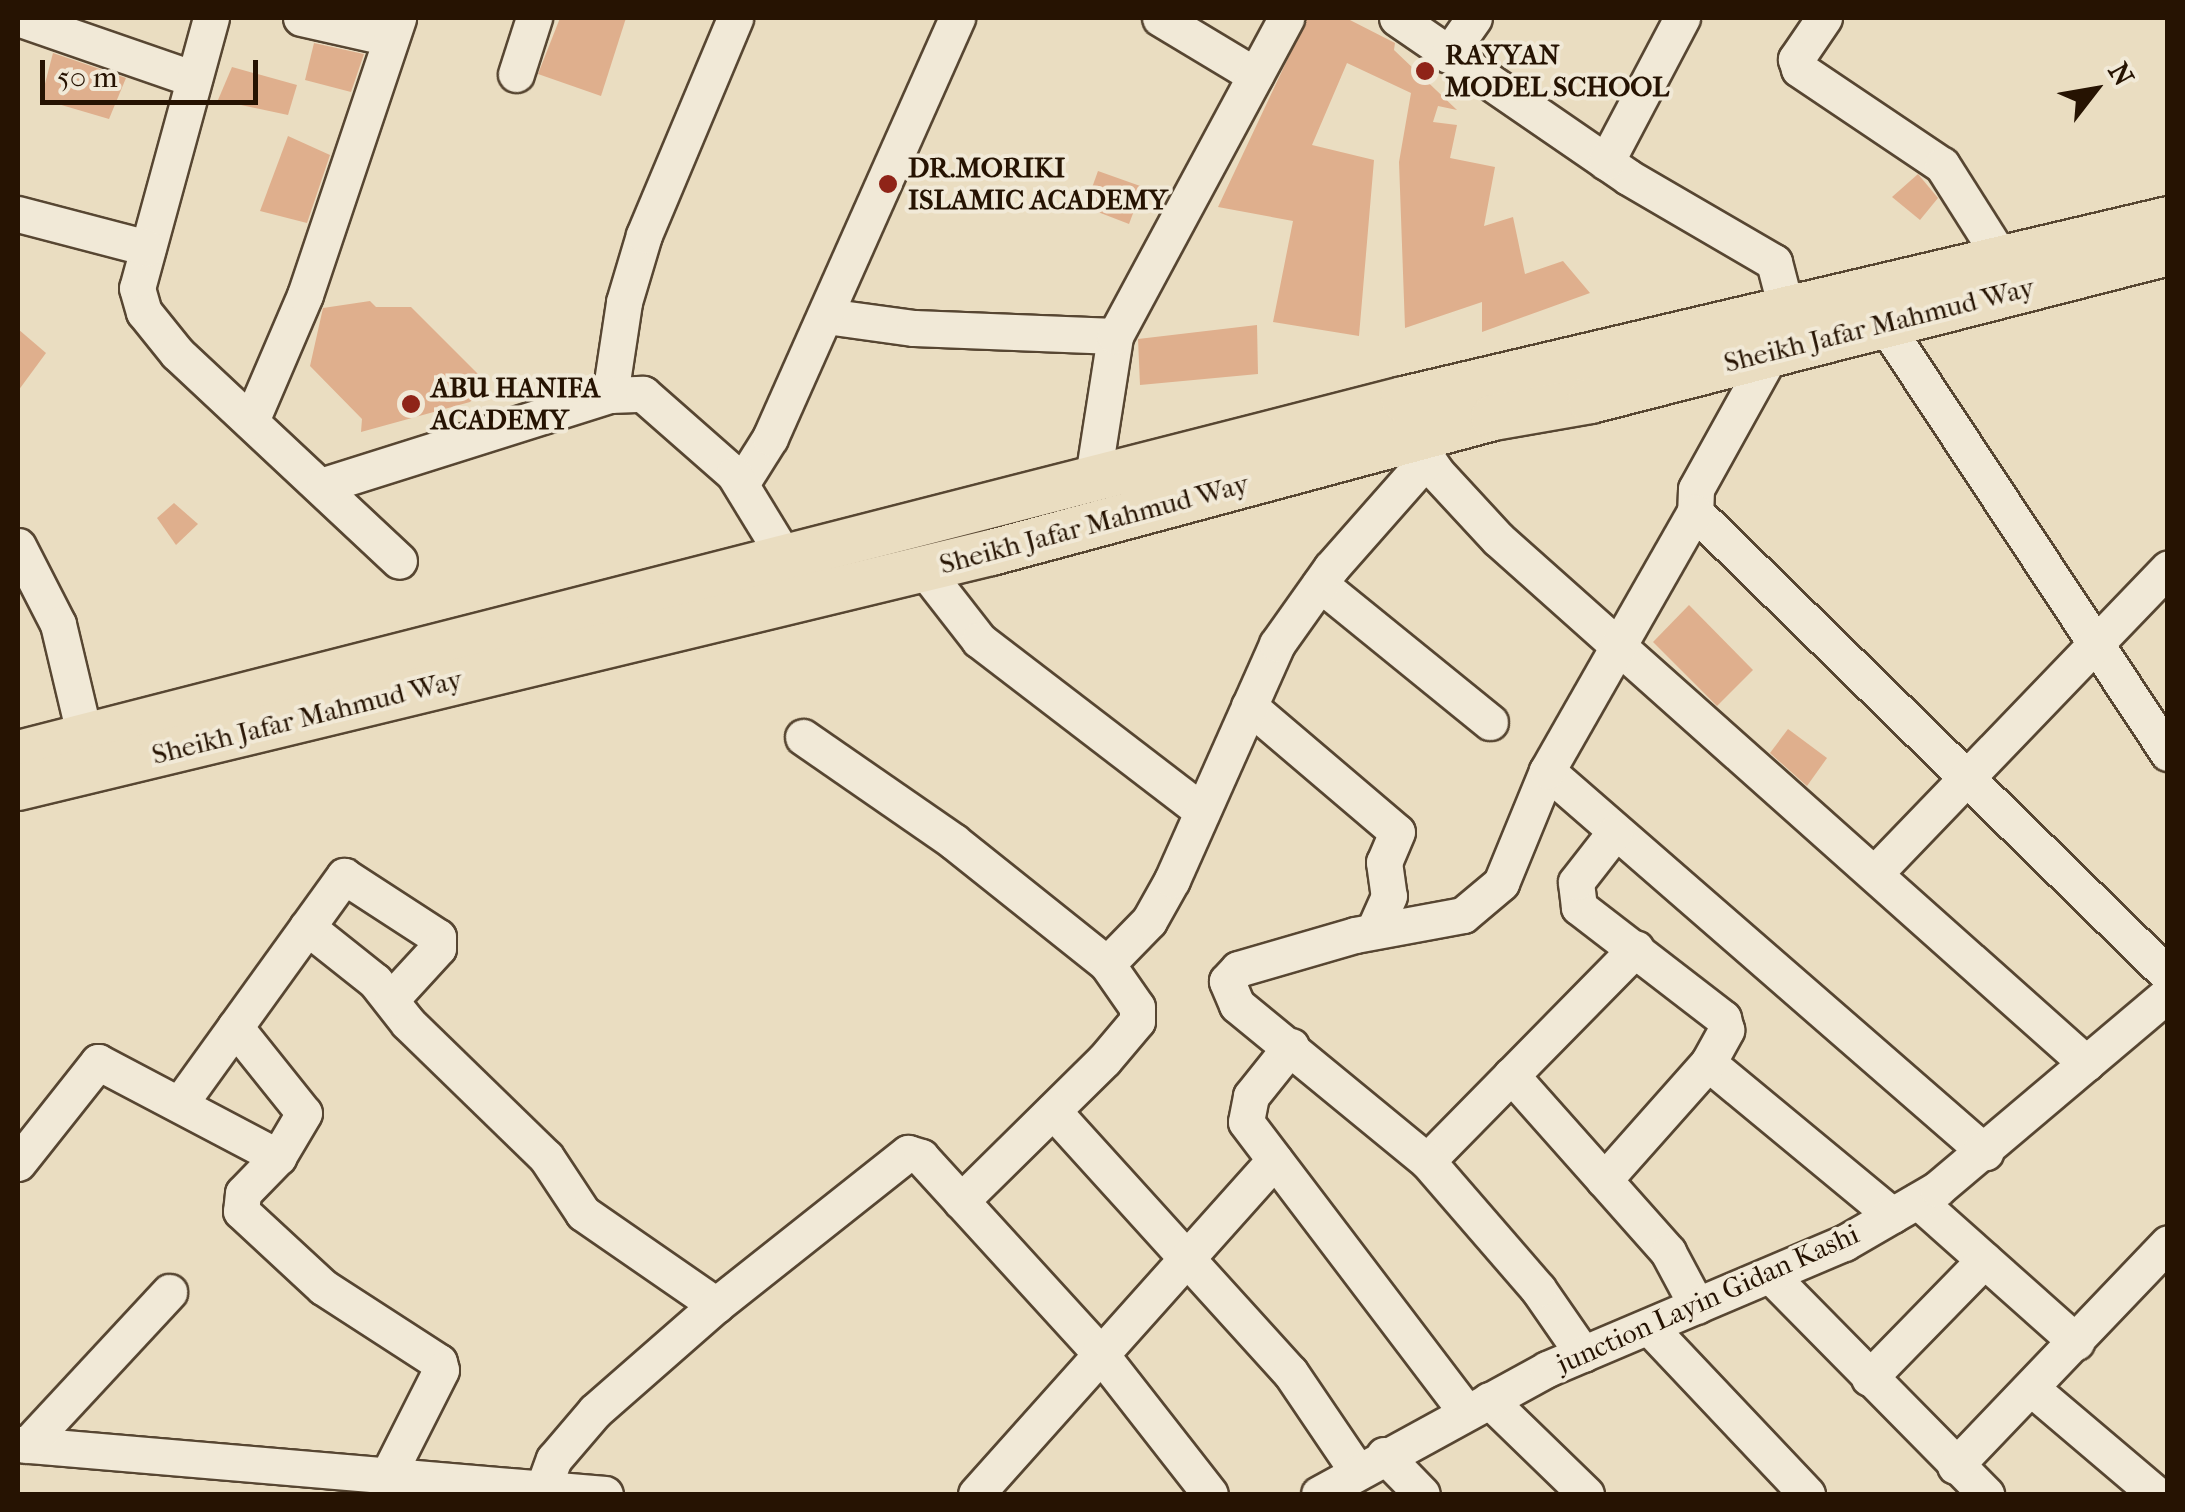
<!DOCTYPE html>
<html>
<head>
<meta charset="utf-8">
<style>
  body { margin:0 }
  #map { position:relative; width:2185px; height:1512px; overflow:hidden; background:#eaddc1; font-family:"IM FELL French Canon",serif }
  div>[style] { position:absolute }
  .building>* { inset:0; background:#dfaf8d }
  .roads { filter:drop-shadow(2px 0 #574632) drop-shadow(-2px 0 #574632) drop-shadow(0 2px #574632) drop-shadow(0 -2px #574632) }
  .minor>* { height:35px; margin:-17.5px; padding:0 17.5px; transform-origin:17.5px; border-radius:17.5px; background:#f1e9d7 }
  .major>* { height:45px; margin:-22.5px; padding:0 22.5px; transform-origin:22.5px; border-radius:22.5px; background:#eaddc1 }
  .dots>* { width:28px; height:28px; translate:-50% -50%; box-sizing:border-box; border:5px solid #f1e9d7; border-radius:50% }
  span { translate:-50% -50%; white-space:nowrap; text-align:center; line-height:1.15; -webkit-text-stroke:8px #f1e9d7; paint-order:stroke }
  .poi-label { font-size:28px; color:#261302; font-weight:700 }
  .left { translate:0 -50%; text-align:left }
  .street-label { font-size:28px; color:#261302 }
  .frame { position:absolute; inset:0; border:20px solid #261302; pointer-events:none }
  .north { position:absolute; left:2045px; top:40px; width:100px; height:100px; -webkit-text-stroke:8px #f1e9d7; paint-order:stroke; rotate:59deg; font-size:28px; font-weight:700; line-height:40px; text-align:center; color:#261302 }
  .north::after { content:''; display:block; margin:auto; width:35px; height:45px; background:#261302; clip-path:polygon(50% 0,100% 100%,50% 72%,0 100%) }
  .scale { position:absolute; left:40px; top:60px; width:218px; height:45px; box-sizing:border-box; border:5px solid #261302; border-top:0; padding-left:12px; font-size:30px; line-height:35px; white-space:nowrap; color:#261302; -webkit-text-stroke:8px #f1e9d7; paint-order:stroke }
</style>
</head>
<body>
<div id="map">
  <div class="building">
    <div style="clip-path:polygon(560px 18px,626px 18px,601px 96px,538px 74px)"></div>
    <div style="clip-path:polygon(1307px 18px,1346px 18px,1395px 43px,1394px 50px,1457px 110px,1438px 106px,1433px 122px,1457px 125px,1450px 158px,1495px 167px,1484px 226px,1513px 217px,1525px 274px,1563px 261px,1590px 293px,1482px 332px,1482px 302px,1405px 328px,1399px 162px,1411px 93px,1347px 63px,1312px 145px,1374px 160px,1359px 336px,1273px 322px,1293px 221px,1218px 207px)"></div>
    <div style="clip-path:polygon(314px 43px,364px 54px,351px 92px,305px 80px)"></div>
    <div style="clip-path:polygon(53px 53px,126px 78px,109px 119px,41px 99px)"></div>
    <div style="clip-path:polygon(232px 67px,297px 85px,288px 115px,218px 100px)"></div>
    <div style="clip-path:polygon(288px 136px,330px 155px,307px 223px,260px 211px)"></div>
    <div style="clip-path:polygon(1098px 171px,1143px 187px,1129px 224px,1085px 207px)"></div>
    <div style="clip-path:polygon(1918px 174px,1938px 198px,1920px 220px,1892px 197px)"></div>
    <div style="clip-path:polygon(370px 301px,376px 307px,411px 307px,488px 384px,470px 402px,361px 432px,362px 419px,310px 366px,323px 308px)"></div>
    <div style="clip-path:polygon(1257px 325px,1258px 374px,1140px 385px,1138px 339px)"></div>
    <div style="clip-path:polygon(18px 329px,46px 353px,18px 391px)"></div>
    <div style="clip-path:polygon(174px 503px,198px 524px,176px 545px,157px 518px)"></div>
    <div style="clip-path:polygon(1689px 605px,1753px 670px,1717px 706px,1653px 642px)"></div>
    <div style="clip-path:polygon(1788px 729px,1827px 758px,1807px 786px,1770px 753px)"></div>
  </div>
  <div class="roads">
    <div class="minor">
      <div style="left:18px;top:18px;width:186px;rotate:19.1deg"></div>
      <div style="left:211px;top:18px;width:280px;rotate:105.3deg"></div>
      <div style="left:137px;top:288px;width:25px;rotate:74deg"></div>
      <div style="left:144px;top:312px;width:53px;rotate:51.2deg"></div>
      <div style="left:177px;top:353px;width:304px;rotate:43.1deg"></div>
      <div style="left:301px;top:18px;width:91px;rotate:12.7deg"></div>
      <div style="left:1160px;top:18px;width:111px;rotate:31deg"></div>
      <div style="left:1397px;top:18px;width:280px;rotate:34.5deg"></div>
      <div style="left:1628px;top:177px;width:169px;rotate:30.2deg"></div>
      <div style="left:1774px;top:262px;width:48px;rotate:75.4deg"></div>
      <div style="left:1824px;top:18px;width:50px;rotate:124.3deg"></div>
      <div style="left:1796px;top:59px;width:10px;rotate:73deg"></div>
      <div style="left:1799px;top:69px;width:172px;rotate:33.9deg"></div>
      <div style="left:1942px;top:165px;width:114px;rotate:57.6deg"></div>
      <div style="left:1448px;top:55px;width:45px;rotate:-54.9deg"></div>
      <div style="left:516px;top:74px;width:59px;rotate:-72.2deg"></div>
      <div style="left:1606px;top:162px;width:163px;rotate:-62.2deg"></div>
      <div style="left:18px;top:214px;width:134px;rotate:14.7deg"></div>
      <div style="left:826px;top:316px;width:89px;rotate:7.8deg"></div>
      <div style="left:914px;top:328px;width:201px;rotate:2.3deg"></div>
      <div style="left:1883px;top:322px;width:517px;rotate:56.53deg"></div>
      <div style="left:1773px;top:350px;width:159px;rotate:119deg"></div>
      <div style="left:1696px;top:489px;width:23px;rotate:92deg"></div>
      <div style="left:1695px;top:512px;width:662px;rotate:44.39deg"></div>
      <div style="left:610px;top:395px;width:94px;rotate:-81.4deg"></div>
      <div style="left:624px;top:302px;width:70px;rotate:-73.4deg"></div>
      <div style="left:644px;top:235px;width:235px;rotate:-67.2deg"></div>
      <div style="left:1408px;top:414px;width:29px;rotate:74deg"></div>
      <div style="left:1416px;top:442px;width:36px;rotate:56deg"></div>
      <div style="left:1436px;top:472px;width:91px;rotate:47.2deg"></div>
      <div style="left:1498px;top:539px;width:788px;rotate:41.71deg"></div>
      <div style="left:251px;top:421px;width:137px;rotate:-66.8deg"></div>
      <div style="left:305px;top:295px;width:292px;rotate:-71.4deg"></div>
      <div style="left:1093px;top:477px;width:143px;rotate:-81.1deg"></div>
      <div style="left:1115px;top:336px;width:361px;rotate:-61.7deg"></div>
      <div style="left:741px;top:484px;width:54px;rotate:-57.8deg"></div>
      <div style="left:770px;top:438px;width:460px;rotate:-66deg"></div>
      <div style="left:324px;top:485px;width:300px;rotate:-17.5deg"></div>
      <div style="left:610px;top:395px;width:33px;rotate:-2deg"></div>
      <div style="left:643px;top:394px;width:121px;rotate:41.3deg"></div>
      <div style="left:734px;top:474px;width:96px;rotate:58.6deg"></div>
      <div style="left:18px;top:546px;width:88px;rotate:62.9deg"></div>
      <div style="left:58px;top:624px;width:116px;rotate:76.6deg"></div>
      <div style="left:923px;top:568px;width:91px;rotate:52.1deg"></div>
      <div style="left:979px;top:640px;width:281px;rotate:37.5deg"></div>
      <div style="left:1320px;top:584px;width:219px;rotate:39.1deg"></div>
      <div style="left:1249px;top:706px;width:194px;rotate:40.4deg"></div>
      <div style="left:1397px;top:832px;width:33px;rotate:113deg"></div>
      <div style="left:1384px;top:862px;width:34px;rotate:82deg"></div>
      <div style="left:1389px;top:896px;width:37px;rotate:114deg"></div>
      <div style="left:803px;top:737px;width:183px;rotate:34.7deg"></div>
      <div style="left:953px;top:841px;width:197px;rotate:38.6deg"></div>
      <div style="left:1107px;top:964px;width:52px;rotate:55.1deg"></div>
      <div style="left:1137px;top:1007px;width:14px;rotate:90deg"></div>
      <div style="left:1137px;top:1021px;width:51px;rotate:130.2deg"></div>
      <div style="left:1104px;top:1060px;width:201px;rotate:135.4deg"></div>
      <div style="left:1547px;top:771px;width:581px;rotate:41.02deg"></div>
      <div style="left:1875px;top:873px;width:423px;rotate:-46.1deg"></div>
      <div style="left:307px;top:927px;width:87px;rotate:38.5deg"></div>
      <div style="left:375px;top:981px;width:53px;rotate:51.8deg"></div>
      <div style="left:408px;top:1023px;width:192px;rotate:44.2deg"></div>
      <div style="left:546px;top:1157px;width:67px;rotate:56.5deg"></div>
      <div style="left:583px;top:1213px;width:162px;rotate:34.7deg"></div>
      <div style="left:1107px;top:964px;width:60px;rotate:-45.7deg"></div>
      <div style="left:1149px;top:921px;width:47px;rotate:-60.7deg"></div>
      <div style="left:1172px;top:880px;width:258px;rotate:-66deg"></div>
      <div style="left:1277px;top:644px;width:93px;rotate:-54.6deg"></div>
      <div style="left:1331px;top:568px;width:145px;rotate:-48.6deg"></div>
      <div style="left:235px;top:1027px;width:110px;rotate:51.3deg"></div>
      <div style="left:304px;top:1113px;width:51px;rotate:120.6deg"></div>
      <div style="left:278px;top:1157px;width:50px;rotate:134.2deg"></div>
      <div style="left:243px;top:1193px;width:18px;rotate:96deg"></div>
      <div style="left:241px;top:1211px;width:112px;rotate:42.8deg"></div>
      <div style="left:323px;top:1287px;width:138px;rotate:32.9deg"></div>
      <div style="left:439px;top:1362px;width:8px;rotate:76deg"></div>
      <div style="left:441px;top:1370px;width:115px;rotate:116.8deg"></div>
      <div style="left:1291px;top:1046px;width:64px;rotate:128.7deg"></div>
      <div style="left:1251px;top:1096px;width:26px;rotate:101deg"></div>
      <div style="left:1246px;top:1122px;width:364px;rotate:52.8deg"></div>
      <div style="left:1708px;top:1063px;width:239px;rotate:39.6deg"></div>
      <div style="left:1511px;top:1075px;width:237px;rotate:48.4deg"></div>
      <div style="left:1668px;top:1252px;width:61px;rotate:61.8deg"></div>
      <div style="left:181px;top:1102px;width:279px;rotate:-54.2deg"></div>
      <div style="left:344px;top:876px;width:112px;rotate:33deg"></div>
      <div style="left:438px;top:937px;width:11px;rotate:90deg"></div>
      <div style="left:438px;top:948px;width:68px;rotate:132.6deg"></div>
      <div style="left:1053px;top:1111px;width:353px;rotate:47.8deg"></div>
      <div style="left:1290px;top:1372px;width:120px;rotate:55.9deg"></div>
      <div style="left:1427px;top:1161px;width:298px;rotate:-45.5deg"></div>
      <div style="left:18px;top:1163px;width:129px;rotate:-51.6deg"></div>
      <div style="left:98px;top:1062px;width:204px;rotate:27.8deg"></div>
      <div style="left:1604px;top:1180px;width:157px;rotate:-48.4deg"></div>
      <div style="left:1708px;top:1063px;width:38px;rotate:-61deg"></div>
      <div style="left:1726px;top:1030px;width:12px;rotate:-104deg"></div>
      <div style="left:1723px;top:1018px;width:182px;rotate:-142.4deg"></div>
      <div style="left:1579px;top:907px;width:25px;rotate:-97deg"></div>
      <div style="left:1576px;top:882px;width:63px;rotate:-52deg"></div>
      <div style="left:1918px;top:1201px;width:212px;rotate:41.7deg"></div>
      <div style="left:1770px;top:1275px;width:308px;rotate:45.4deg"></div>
      <div style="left:1649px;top:1327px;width:230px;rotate:46.6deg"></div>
      <div style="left:1583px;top:1354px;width:79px;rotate:-124.7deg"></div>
      <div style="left:1538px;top:1289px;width:169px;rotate:-130.9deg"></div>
      <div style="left:1427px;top:1161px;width:246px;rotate:-140.6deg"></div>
      <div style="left:1237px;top:1005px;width:26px;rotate:-113deg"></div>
      <div style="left:1227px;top:981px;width:16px;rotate:-47deg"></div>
      <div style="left:1238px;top:969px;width:122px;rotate:-16.2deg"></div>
      <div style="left:1355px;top:935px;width:110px;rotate:-10.5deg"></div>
      <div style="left:1463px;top:915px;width:50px;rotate:-40.1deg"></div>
      <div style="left:1501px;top:883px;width:121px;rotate:-67.7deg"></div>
      <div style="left:1547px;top:771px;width:298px;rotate:-60.3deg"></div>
      <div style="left:1869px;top:1378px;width:165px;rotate:-45.7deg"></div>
      <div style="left:2031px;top:1388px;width:164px;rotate:40.3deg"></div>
      <div style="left:1489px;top:1400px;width:135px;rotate:44.1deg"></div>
      <div style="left:18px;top:1444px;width:589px;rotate:4.87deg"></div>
      <div style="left:27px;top:1445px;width:209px;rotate:-47.1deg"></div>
      <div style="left:1384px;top:1455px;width:54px;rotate:45.7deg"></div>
      <div style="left:1955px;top:1466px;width:308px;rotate:-46.3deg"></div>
      <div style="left:541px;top:1494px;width:37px;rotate:-70deg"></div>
      <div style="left:554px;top:1459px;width:63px;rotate:-49.5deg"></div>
      <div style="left:595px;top:1411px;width:161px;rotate:-41.2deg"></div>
      <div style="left:716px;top:1305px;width:245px;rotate:-38.4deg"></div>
      <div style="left:908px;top:1153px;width:14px;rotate:17deg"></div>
      <div style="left:921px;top:1157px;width:264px;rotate:47.6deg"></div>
      <div style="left:1099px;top:1352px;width:180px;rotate:52deg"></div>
      <div style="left:976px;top:1494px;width:448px;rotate:-48.2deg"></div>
      <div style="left:1319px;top:1494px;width:260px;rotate:-28.7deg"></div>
      <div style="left:1547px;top:1369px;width:323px;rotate:-23deg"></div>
      <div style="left:1844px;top:1243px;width:108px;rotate:-30.1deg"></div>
      <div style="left:1937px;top:1189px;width:302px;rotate:-40.2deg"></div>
    </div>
    <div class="major">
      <div style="left:18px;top:753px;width:1430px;rotate:-14.34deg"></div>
      <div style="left:1403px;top:399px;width:786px;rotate:-13.24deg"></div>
      <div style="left:18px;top:787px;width:1001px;rotate:-13.58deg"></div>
      <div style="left:991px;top:552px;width:520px;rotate:-15.05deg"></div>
      <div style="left:1493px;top:417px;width:98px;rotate:-9.9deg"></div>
      <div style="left:1590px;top:400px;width:597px;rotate:-14.36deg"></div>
    </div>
  </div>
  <div class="dots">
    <div style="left:1425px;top:71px;background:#8f2418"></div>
    <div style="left:888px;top:184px;background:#8f2418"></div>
    <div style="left:411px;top:404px;background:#8f2418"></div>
  </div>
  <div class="poi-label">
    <span class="left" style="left:1445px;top:71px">RAYYAN<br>MODEL SCHOOL</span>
    <span class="left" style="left:908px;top:184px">DR.MORIKI<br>ISLAMIC ACADEMY</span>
    <span class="left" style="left:431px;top:404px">ABU HANIFA<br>ACADEMY</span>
  </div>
  <div class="street-label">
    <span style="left:1879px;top:325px;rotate:-14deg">Sheikh Jafar Mahmud Way</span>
    <span style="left:1094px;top:524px;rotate:-15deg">Sheikh Jafar Mahmud Way</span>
    <span style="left:307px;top:717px;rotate:-14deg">Sheikh Jafar Mahmud Way</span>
    <span style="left:1708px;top:1299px;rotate:-24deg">junction Layin Gidan Kashi</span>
  </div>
  <div class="frame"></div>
  <div class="north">N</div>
  <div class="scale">50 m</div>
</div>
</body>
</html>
